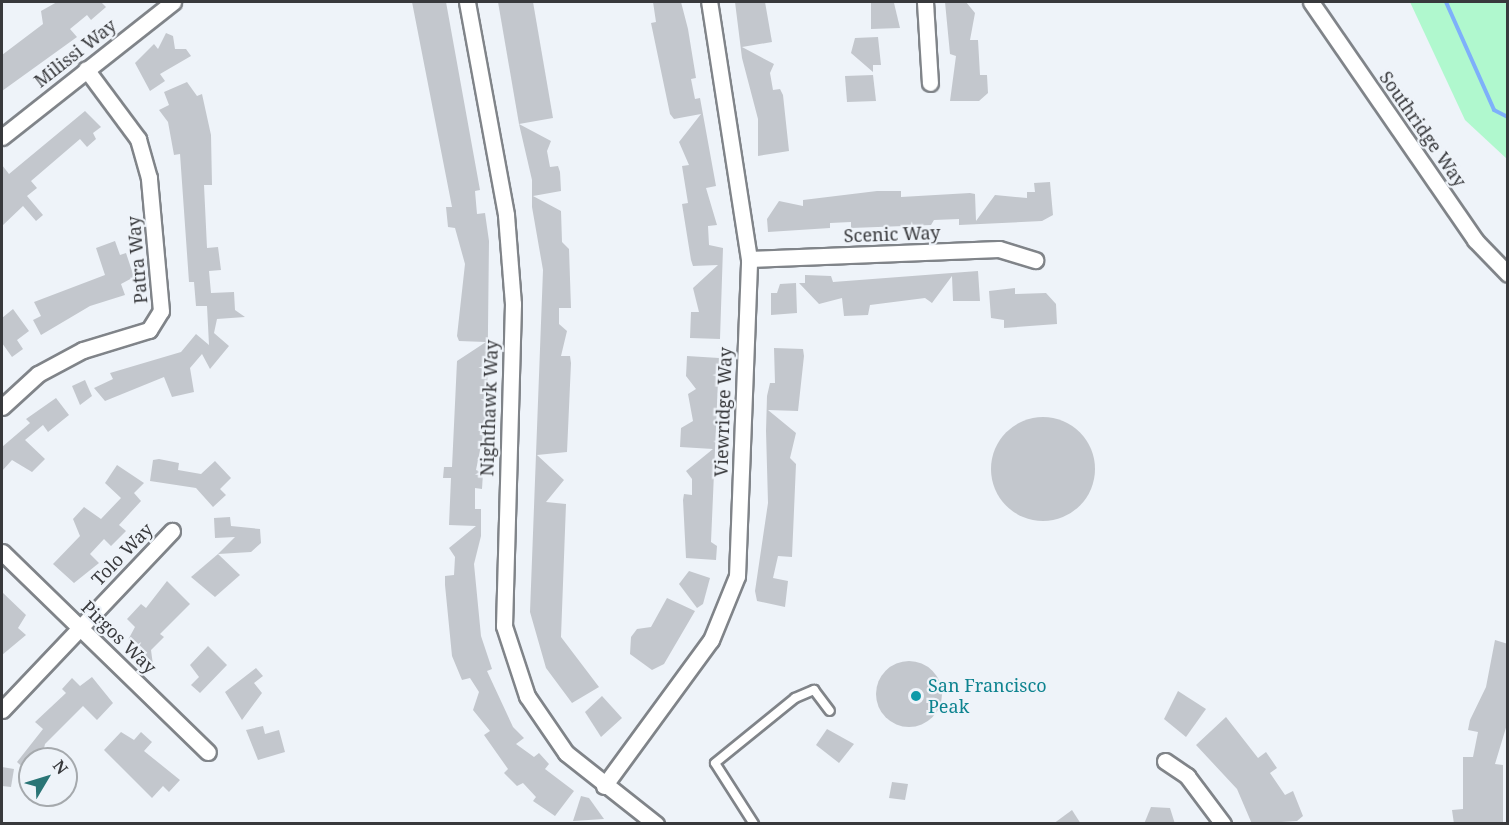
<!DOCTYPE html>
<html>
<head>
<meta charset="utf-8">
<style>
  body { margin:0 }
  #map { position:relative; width:1509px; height:825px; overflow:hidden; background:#eef3f9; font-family:"Noto Serif",serif }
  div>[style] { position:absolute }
  .green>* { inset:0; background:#b0f8ce }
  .stream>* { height:4px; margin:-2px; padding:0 2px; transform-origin:2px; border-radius:2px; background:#7eb0fa }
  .building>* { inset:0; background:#c3c7cd }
  .round { border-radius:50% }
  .roads { filter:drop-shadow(2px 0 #808489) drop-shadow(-2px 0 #808489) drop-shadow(0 2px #808489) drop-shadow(0 -2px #808489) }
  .lane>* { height:8px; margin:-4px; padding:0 4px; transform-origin:4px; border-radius:4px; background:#fff }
  .street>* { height:15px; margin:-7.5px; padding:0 7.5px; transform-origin:7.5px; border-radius:7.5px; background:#fff }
  .dots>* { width:16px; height:16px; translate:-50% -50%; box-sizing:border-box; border:3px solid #eef3f9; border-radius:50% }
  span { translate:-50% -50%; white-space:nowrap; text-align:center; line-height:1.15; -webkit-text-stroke:4.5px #eef3f9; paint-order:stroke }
  .street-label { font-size:18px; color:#38393c }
  .culture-label { font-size:18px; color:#0d838f }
  .left { translate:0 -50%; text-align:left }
  .frame { position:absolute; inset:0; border:3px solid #38393c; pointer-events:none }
  .north { position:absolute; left:18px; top:747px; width:60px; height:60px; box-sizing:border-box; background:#eef3f9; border:2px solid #a5a9ad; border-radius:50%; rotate:52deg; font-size:16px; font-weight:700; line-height:24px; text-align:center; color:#38393c }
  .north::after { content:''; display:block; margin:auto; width:21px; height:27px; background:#2a7576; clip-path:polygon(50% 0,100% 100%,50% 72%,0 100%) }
</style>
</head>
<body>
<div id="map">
  <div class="green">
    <div style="clip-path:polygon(1410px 2px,1507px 2px,1507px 159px,1465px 120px)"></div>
  </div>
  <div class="stream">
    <div style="left:1446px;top:2px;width:118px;rotate:66deg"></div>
    <div style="left:1494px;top:110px;width:16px;rotate:27deg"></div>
  </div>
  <div class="building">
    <div style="clip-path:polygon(57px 2px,101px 2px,106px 7px,91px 20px,87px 15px,70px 29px,77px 37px,2px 91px,2px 55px,43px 24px,41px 11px)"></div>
    <div style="clip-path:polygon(412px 2px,446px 2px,480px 190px,475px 191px,477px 214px,485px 213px,489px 241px,487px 416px,476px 470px,483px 473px,482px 489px,475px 488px,475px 509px,481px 509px,481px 536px,474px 564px,481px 636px,492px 669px,487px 671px,513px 727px,524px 738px,516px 744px,534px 757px,539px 753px,549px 764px,545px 769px,574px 791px,555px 816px,533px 801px,536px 797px,523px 783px,517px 786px,504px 773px,508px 769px,484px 735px,490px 731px,473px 710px,479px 692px,470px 678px,462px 680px,452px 656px,445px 585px,445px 576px,454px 575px,455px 557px,449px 548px,476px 526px,449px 525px,451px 478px,443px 478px,444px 467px,452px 467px,457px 361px,486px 342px,459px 341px,457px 336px,465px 264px,455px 228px,448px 227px,446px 207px,452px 207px)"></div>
    <div style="clip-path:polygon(498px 2px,533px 2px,553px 118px,519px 124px)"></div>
    <div style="clip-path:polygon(653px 2px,681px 2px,688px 29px,696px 78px,691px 79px,695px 99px,700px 98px,716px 186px,706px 188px,717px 225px,708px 226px,709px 245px,723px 248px,720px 339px,690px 338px,691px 312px,699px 312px,693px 288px,718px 265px,693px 266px,691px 260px,682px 204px,688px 203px,682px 166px,689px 165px,679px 142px,701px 114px,674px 119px,670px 114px,651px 23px,656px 22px)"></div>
    <div style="clip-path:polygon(735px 2px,765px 2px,772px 42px,742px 47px,774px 64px,770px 73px,773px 90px,780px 89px,783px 95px,789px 151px,758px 156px,758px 119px,742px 58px)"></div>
    <div style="clip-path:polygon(945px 2px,966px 2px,975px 13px,970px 40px,978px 40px,980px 75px,987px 75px,988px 93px,979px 101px,950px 101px,956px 56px,950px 54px)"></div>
    <div style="clip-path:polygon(871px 3px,894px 3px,900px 28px,871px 29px)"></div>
    <div style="clip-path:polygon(166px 33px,173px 36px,175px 49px,186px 49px,191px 56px,160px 74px,165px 81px,150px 91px,135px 63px,154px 44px,158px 49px)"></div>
    <div style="clip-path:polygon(878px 37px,881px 65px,873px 65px,873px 72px,851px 53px,855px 38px)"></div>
    <div style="clip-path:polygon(873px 75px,876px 101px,847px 102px,845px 76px)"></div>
    <div style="clip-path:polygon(187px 82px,197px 96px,202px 94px,211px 135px,212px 185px,204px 185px,207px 248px,218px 247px,221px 270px,209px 271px,211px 293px,234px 292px,235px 310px,245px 317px,217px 319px,214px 333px,229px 346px,210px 369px,202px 354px,190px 368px,194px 392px,172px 397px,164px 377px,105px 401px,94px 388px,113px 379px,110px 373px,181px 352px,196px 334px,209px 345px,207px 306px,196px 306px,194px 282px,189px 282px,180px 154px,174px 155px,168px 122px,159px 110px,169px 105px,164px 92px)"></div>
    <div style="clip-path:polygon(85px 111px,101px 127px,93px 133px,96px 139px,87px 147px,80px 139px,31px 181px,37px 188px,27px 196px,43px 215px,36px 221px,23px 206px,2px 226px,2px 165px,9px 174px)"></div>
    <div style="clip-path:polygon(519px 124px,551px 141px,547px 151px,550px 167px,558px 166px,560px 172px,561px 191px,533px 196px,561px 211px,562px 242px,569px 249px,571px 308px,559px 308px,559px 324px,567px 331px,561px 356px,570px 356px,571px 363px,567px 452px,537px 455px,564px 480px,546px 502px,566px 504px,561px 637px,599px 687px,572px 703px,546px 668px,530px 612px,543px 270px,532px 207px,532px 180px)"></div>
    <div style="clip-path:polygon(1050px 182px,1053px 215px,1042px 221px,959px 225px,959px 219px,934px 220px,931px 225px,851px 228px,851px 222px,830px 223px,830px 228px,768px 232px,767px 219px,779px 201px,803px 206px,803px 200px,877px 191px,901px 191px,901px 197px,970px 193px,975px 194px,976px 221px,995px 195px,1027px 198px,1027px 192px,1035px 192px,1034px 183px)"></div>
    <div style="clip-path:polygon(115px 241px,120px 255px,126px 253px,134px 277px,121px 284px,125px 295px,90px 306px,41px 335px,33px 320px,41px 316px,34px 302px,105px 275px,96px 248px)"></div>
    <div style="clip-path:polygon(978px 271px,980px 301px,953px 301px,952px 276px,932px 303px,925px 298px,870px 305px,868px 315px,844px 316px,842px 298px,819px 304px,799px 283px,805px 283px,805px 275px,831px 276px,833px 282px)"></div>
    <div style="clip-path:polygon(796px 283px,797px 313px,771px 315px,771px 293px,777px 293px,780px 284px)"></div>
    <div style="clip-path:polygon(1015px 288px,1015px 294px,1046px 293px,1056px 304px,1057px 324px,1004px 328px,1004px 320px,991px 318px,989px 291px)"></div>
    <div style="clip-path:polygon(13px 309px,29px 331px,17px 340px,23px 349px,12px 357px,2px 343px,2px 318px)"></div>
    <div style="clip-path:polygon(774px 348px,803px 349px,804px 356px,798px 411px,768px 410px,796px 433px,790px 458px,796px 464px,792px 557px,778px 556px,773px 578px,788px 581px,785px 607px,757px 601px,755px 591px,768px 503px,766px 431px,767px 396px,770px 383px,775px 383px)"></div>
    <div style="clip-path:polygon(687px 356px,719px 358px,711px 542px,717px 546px,716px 560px,686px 558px,683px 500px,684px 494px,692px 495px,692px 479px,686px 471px,713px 449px,680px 447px,681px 428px,693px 421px,688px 394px,696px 389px,686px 376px)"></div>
    <div style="clip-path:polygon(85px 380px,92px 396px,80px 405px,72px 386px)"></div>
    <div style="clip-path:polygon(56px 398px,69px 415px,48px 432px,43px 425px,25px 440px,45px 459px,32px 472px,12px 460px,2px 471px,2px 447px,30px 423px,26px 419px)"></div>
    <div class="round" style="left:991px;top:417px;width:104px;height:104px"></div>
    <div style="clip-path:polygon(159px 459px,179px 463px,178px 470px,201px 474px,215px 461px,231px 478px,220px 489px,226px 495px,213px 507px,196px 488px,150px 481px,153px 460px)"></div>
    <div style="clip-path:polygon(117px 465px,144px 483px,134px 493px,141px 501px,119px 525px,126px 531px,111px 546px,104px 539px,90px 554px,99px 563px,74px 583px,53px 564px,80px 536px,73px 519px,84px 507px,101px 519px,121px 498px,105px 483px)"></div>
    <div style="clip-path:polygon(230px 517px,231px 526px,260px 529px,261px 543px,251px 552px,218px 554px,235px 537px,215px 538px,214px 518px)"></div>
    <div style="clip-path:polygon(218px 554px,240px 575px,215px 597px,191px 577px)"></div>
    <div style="clip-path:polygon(689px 571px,710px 578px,703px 604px,697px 608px,679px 584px)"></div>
    <div style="clip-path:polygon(167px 581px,190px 604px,160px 634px,164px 637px,151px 650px,153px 665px,128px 640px,135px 627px,127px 619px,141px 604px,146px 608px)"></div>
    <div style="clip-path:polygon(2px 592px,26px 615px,18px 628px,26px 635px,2px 655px)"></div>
    <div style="clip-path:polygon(667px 598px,695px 611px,664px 664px,652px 670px,630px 654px,631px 637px,637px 629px,651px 627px)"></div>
    <div style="clip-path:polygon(1495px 640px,1508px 644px,1508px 721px,1495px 764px,1503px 765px,1503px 824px,1454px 824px,1452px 810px,1463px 809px,1463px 757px,1473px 757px,1478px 732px,1468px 730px,1470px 720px,1486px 687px)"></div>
    <div style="clip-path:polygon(208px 646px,227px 665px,200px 693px,191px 685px,199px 677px,190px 665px)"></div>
    <div class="round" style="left:876px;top:661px;width:66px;height:66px"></div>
    <div style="clip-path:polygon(256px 668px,263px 676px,254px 683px,262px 693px,242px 720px,225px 692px)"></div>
    <div style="clip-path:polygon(92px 677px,113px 703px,97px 720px,83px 706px,45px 744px,43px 753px,48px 759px,30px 759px,30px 774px,17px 762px,43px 729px,35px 722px,66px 693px,62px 689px,72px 678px,80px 686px)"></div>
    <div style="clip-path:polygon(1178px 691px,1206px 709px,1186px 737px,1164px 719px)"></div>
    <div style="clip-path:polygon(602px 696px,622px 718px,601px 737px,585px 712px)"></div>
    <div style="clip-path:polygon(1226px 717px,1258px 758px,1266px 752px,1277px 768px,1270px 773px,1285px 795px,1293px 791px,1303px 816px,1297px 821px,1252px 824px,1237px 789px,1196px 745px)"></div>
    <div style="clip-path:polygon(263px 726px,265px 734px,279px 730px,285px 752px,258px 760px,246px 730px)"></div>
    <div style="clip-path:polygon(827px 729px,854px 744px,839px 763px,816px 745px)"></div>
    <div style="clip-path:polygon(121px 732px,134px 740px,141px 732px,152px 742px,144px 751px,180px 780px,169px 792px,163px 786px,152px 798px,104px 750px)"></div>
    <div style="clip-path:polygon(2px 767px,14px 769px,11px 787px,2px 786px)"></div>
    <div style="clip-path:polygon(892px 782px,908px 784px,905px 800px,889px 798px)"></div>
    <div style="clip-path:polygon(581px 796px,589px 798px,604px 819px,573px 821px)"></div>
    <div style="clip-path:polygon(1151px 807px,1170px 808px,1175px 824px,1144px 824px)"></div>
    <div style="clip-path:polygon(1072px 810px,1081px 824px,1053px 824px)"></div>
  </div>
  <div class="roads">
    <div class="lane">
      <div style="left:754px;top:824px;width:72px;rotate:-122.6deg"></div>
      <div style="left:715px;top:763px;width:103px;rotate:-39.1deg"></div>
      <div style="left:795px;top:698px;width:21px;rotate:-23deg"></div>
      <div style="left:814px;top:690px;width:26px;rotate:53deg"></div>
    </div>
    <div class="street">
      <div style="left:467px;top:2px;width:217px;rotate:79.6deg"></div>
      <div style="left:506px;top:215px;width:89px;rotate:85.5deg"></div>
      <div style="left:513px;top:304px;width:322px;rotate:91.6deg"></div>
      <div style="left:504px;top:626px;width:74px;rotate:71.8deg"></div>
      <div style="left:527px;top:696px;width:69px;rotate:55.6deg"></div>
      <div style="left:566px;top:753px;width:115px;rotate:38.3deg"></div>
      <div style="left:925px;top:2px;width:81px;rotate:86.5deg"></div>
      <div style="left:1311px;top:2px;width:289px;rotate:55.4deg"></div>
      <div style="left:1475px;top:240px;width:47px;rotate:45.9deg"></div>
      <div style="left:2px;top:137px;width:218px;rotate:-38.3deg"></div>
      <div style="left:749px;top:259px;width:250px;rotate:-2.3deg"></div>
      <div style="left:999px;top:249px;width:38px;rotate:17deg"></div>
      <div style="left:2px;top:407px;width:49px;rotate:-42.5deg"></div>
      <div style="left:38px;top:374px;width:51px;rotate:-28.1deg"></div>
      <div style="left:83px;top:350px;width:69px;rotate:-16.9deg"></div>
      <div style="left:149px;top:330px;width:22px;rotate:-58deg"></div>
      <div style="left:161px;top:311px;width:134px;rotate:-95.2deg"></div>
      <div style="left:149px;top:178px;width:41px;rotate:-105.8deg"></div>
      <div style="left:138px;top:139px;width:87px;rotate:-126.6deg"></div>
      <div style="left:2px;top:552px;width:287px;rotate:44.2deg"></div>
      <div style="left:2px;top:710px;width:247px;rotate:-46.5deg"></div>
      <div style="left:1165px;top:761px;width:27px;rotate:34deg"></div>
      <div style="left:1187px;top:776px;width:60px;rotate:53.1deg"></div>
      <div style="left:604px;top:786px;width:181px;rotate:-53.8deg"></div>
      <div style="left:711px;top:640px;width:69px;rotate:-67.9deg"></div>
      <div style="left:737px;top:576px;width:317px;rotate:-87.8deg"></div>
      <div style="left:749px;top:259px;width:260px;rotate:-98.8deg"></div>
    </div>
  </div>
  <div class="dots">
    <div style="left:916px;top:696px;background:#0f9aa8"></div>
  </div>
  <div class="street-label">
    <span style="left:75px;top:53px;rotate:-38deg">Milissi Way</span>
    <span style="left:1423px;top:129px;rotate:55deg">Southridge Way</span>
    <span style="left:892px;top:234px;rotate:-2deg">Scenic Way</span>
    <span style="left:137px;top:260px;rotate:-95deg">Patra Way</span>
    <span style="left:489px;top:408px;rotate:-88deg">Nighthawk Way</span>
    <span style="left:723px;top:412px;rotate:-88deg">Viewridge Way</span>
    <span style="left:122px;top:554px;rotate:-46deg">Tolo Way</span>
    <span style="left:119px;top:637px;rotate:44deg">Pirgos Way</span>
  </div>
  <div class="culture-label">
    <span class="left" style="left:928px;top:696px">San Francisco<br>Peak</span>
  </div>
  <div class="frame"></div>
  <div class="north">N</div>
</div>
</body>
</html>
